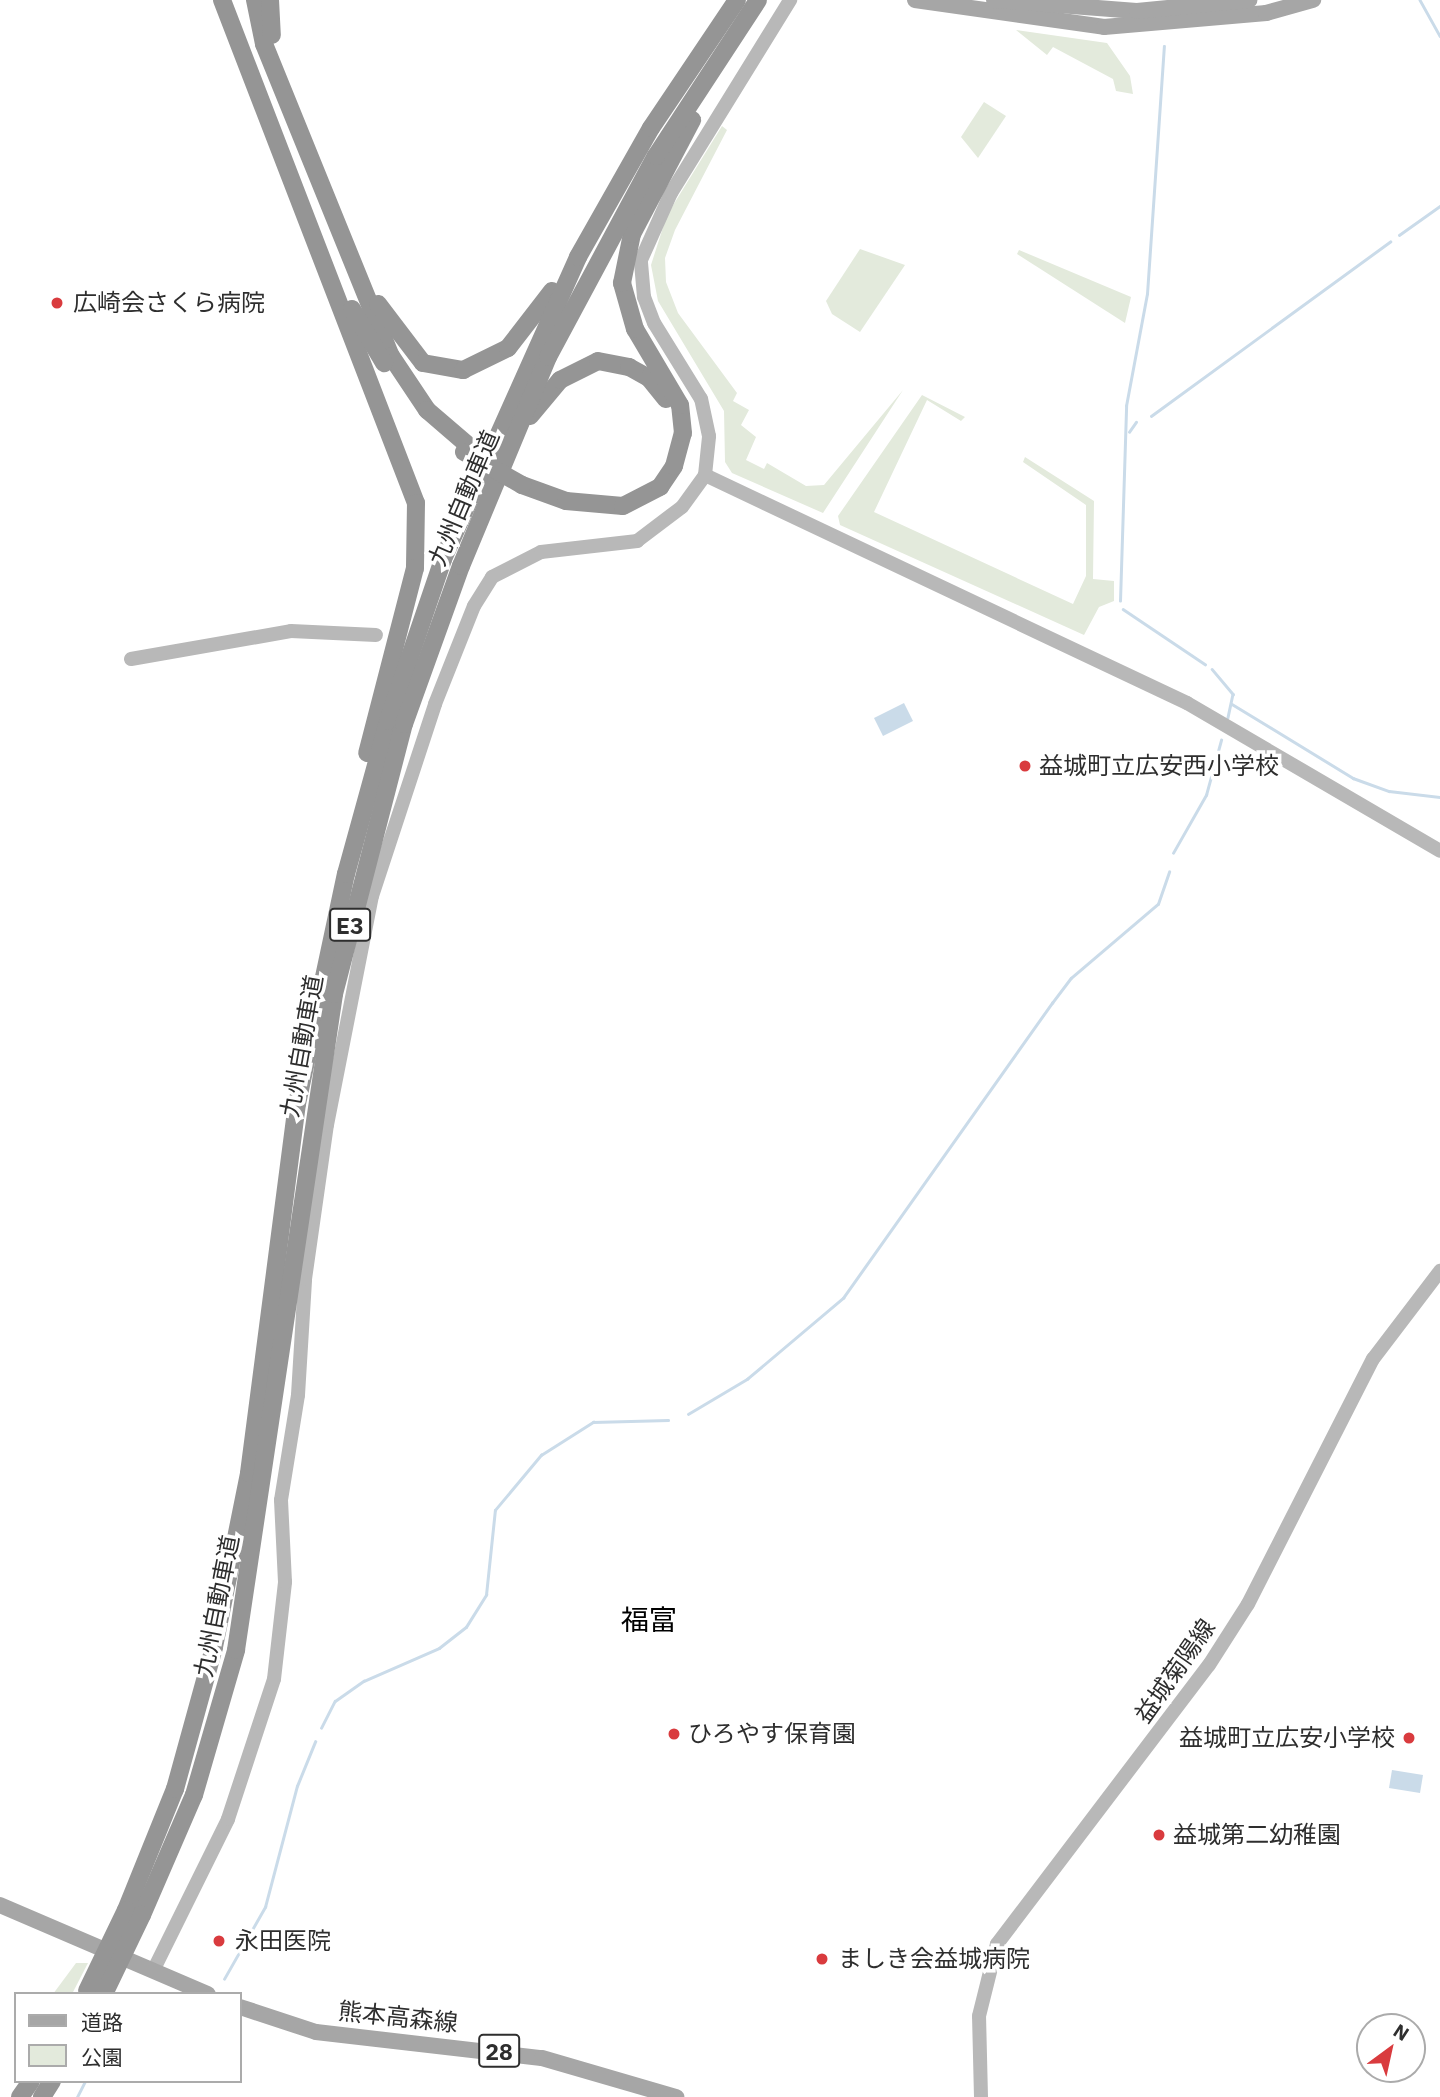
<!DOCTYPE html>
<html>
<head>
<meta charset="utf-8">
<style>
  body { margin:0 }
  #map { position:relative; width:1440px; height:2097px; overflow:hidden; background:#fff; font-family:"IBM Plex Sans","Noto Sans JP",sans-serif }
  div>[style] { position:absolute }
  .green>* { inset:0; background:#e3eadc }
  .water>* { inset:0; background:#cadbe9 }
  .stream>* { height:2.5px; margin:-1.25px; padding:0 1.25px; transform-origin:1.25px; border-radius:1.25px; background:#cadbe9 }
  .secondary>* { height:14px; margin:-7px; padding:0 7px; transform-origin:7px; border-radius:7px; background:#b8b8b8 }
  .primary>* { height:16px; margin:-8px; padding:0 8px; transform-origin:8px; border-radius:8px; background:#a6a6a6 }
  .highway>* { height:18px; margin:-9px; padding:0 9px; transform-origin:9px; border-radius:9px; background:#959595 }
  .highway-bridge>* { height:18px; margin:-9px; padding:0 9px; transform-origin:9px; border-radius:9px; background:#959595 }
  .dots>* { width:19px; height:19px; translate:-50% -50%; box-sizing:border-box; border:4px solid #fff; border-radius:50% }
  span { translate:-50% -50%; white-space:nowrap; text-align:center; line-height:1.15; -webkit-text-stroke:7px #fff; paint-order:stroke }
  .shield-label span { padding:2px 5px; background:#fff; border:2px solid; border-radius:5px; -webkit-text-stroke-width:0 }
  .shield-label { font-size:23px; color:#2e2e2e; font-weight:700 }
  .poi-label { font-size:24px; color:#2e2e2e }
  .left { translate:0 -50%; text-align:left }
  .right { translate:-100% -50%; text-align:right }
  .street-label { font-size:24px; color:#2e2e2e }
  .quarter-label { font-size:28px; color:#000 }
  .legend { position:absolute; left:14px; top:1992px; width:228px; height:91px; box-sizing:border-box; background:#fff; border:2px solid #ababab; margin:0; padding:9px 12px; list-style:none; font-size:21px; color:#2e2e2e }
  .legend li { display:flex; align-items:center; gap:14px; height:35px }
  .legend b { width:35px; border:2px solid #ababab }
  .north { position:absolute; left:1356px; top:2013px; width:70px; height:70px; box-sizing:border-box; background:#fff; border:2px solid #ababab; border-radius:50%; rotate:33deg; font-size:19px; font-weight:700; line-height:28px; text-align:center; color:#2e2e2e }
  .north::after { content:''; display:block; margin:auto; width:24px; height:32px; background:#d93b3e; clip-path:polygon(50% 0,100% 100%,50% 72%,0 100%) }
</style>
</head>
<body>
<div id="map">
  <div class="green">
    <div style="clip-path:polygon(1016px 30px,1107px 43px,1130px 76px,1133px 94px,1116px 91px,1113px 79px,1053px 47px,1047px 55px)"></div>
    <div style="clip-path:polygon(984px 102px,1006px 116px,978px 158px,961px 137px)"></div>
    <div style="clip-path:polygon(722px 126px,727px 130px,675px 230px,665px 258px,666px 282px,678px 313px,737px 393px,733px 401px,749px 410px,741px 425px,756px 437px,746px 460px,764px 469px,767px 463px,806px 486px,824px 485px,903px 390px,823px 513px,732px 473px,725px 462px,724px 411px,658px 301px,651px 265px,667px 215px)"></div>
    <div style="clip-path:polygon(860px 249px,905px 265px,860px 332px,832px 314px,826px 301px)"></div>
    <div style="clip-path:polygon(1019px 250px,1131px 297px,1125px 323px,1017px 254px)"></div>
    <div style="clip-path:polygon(922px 395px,965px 417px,961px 421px,927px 400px,874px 512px,1073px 604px,1086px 576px,1086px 505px,1023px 462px,1025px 457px,1094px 501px,1093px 579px,1114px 581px,1114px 601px,1099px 607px,1084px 635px,840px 525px,838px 516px)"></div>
    <div style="clip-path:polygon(76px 1963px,88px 1963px,72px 1994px,53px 1994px)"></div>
  </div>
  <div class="water">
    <div style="clip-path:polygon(904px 703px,913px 721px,883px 736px,874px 718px)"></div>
    <div style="clip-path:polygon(1392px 1770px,1423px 1775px,1420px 1793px,1389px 1788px)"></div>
  </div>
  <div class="stream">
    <div style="left:1420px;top:0;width:41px;rotate:60.9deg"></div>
    <div style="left:1399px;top:235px;width:50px;rotate:-35.3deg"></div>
    <div style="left:1151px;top:416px;width:296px;rotate:-36.1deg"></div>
    <div style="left:1129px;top:432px;width:12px;rotate:-55deg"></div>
    <div style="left:1120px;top:601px;width:195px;rotate:-88.2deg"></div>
    <div style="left:1126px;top:406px;width:114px;rotate:-79.4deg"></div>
    <div style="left:1147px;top:294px;width:248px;rotate:-86.1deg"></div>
    <div style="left:1123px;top:609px;width:99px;rotate:33.9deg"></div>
    <div style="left:1212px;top:669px;width:33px;rotate:50deg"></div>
    <div style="left:1233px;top:694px;width:24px;rotate:102deg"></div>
    <div style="left:1232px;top:704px;width:142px;rotate:31.4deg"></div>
    <div style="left:1353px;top:778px;width:38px;rotate:20deg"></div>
    <div style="left:1389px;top:791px;width:51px;rotate:6.7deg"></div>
    <div style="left:1173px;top:853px;width:67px;rotate:-60.4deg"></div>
    <div style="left:1206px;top:795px;width:57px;rotate:-74.7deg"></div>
    <div style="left:688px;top:1414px;width:69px;rotate:-30.7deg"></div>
    <div style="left:747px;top:1379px;width:126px;rotate:-40.2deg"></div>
    <div style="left:843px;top:1298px;width:362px;rotate:-54.7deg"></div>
    <div style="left:1052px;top:1003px;width:31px;rotate:-53deg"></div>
    <div style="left:1071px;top:978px;width:114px;rotate:-40.4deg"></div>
    <div style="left:1158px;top:904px;width:34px;rotate:-71deg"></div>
    <div style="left:321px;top:1728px;width:30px;rotate:-63deg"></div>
    <div style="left:335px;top:1701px;width:35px;rotate:-35deg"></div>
    <div style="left:364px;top:1681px;width:82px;rotate:-23.7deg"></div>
    <div style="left:439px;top:1648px;width:34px;rotate:-38deg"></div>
    <div style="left:466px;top:1627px;width:38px;rotate:-58deg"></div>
    <div style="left:486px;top:1595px;width:85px;rotate:-84deg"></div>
    <div style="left:495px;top:1510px;width:72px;rotate:-50.1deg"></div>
    <div style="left:541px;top:1455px;width:62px;rotate:-32.4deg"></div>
    <div style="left:593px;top:1422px;width:75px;rotate:-1.5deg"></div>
    <div style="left:224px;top:1979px;width:83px;rotate:-60.3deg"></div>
    <div style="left:265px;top:1907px;width:125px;rotate:-75.2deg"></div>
    <div style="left:297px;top:1786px;width:48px;rotate:-67.8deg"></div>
    <div style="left:77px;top:2097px;width:18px;rotate:-63deg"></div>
  </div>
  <div class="secondary">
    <div style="left:705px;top:475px;width:533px;rotate:25.32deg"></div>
    <div style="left:1187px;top:703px;width:293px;rotate:30.3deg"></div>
    <div style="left:131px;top:659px;width:162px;rotate:-9.9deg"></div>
    <div style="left:291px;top:631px;width:85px;rotate:2.7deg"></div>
    <div style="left:154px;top:1969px;width:167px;rotate:-63.7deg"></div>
    <div style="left:228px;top:1819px;width:147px;rotate:-71.8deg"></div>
    <div style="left:274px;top:1679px;width:98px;rotate:-83.5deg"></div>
    <div style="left:285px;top:1582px;width:82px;rotate:-92.8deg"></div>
    <div style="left:281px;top:1500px;width:106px;rotate:-80.8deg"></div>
    <div style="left:298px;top:1395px;width:116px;rotate:-86.5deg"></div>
    <div style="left:305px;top:1279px;width:156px;rotate:-81.9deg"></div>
    <div style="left:327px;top:1125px;width:233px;rotate:-78.9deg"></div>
    <div style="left:372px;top:896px;width:202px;rotate:-71.8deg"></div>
    <div style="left:435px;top:704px;width:105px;rotate:-68.3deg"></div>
    <div style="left:474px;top:606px;width:34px;rotate:-58deg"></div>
    <div style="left:492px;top:577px;width:55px;rotate:-27deg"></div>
    <div style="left:541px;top:552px;width:97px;rotate:-6.5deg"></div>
    <div style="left:637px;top:541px;width:56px;rotate:-37.1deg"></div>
    <div style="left:682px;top:507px;width:39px;rotate:-54deg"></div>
    <div style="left:705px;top:475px;width:39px;rotate:-84deg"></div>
    <div style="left:709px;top:436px;width:38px;rotate:-102deg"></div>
    <div style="left:701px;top:399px;width:89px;rotate:-121.7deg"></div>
    <div style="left:654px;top:323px;width:28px;rotate:-111deg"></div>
    <div style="left:644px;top:297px;width:37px;rotate:-95deg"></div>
    <div style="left:641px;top:260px;width:73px;rotate:-65.9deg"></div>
    <div style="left:671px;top:193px;width:227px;rotate:-58.3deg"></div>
    <div style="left:981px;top:2097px;width:81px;rotate:-91.4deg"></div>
    <div style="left:979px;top:2016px;width:74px;rotate:-76deg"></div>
    <div style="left:997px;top:1944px;width:350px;rotate:-52.8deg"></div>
    <div style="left:1209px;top:1665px;width:72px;rotate:-57.4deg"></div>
    <div style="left:1248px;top:1604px;width:275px;rotate:-63deg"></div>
    <div style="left:1373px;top:1359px;width:111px;rotate:-52.7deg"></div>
  </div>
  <div class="primary">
    <div style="left:915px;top:0;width:191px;rotate:8.1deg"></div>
    <div style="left:1104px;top:27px;width:163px;rotate:-4.9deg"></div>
    <div style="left:1266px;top:13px;width:49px;rotate:-15.5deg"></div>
    <div style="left:994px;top:0;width:143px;rotate:4.4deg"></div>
    <div style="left:1137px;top:11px;width:113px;rotate:-5.6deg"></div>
    <div style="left:0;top:1905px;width:226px;rotate:23.2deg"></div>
    <div style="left:240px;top:2007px;width:80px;rotate:18.2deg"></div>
    <div style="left:316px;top:2032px;width:227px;rotate:6.6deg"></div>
    <div style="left:542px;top:2058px;width:140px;rotate:16.2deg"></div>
  </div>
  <div class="highway">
    <div style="left:222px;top:0;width:539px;rotate:68.91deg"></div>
    <div style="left:416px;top:503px;width:65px;rotate:90.9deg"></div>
    <div style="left:415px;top:568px;width:191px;rotate:104.5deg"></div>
    <div style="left:255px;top:0;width:45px;rotate:78.4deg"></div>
    <div style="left:264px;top:44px;width:337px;rotate:67.9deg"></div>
    <div style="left:391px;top:356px;width:65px;rotate:56.3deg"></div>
    <div style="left:427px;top:410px;width:55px;rotate:40.6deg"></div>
    <div style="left:270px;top:0;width:35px;rotate:87deg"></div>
    <div style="left:378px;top:304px;width:74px;rotate:52.7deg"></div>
    <div style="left:423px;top:363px;width:41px;rotate:9.9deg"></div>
    <div style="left:463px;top:370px;width:50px;rotate:-26.1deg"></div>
    <div style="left:508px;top:348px;width:72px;rotate:-52.3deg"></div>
    <div style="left:352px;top:309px;width:63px;rotate:59.3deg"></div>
    <div style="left:530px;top:416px;width:47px;rotate:-50.2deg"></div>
    <div style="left:560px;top:380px;width:42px;rotate:-26.6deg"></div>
    <div style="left:598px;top:361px;width:32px;rotate:11deg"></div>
    <div style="left:629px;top:367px;width:23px;rotate:29deg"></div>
    <div style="left:649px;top:378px;width:27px;rotate:51deg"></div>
    <div style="left:522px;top:485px;width:47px;rotate:20deg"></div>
    <div style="left:566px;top:501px;width:57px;rotate:5deg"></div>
    <div style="left:623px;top:506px;width:42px;rotate:-27.2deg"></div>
    <div style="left:660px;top:487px;width:25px;rotate:-56deg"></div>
    <div style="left:674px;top:466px;width:34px;rotate:-75deg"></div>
    <div style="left:683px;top:433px;width:28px;rotate:-96deg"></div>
    <div style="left:680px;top:405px;width:88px;rotate:-120.6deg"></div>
    <div style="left:635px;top:329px;width:48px;rotate:-105.8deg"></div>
    <div style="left:622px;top:283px;width:50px;rotate:-78.5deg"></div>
    <div style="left:632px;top:234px;width:129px;rotate:-62.2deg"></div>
    <div style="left:126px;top:1910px;width:131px;rotate:-68deg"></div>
    <div style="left:175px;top:1789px;width:147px;rotate:-74.6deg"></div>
    <div style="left:214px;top:1647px;width:177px;rotate:-78.6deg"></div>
    <div style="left:249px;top:1473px;width:372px;rotate:-82.6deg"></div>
    <div style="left:297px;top:1104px;width:235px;rotate:-78deg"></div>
    <div style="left:346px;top:874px;width:159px;rotate:-74.6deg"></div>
    <div style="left:388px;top:721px;width:171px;rotate:-71.2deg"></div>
    <div style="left:443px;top:559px;width:331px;rotate:-65.9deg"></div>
    <div style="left:578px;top:257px;width:148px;rotate:-60.5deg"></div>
    <div style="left:651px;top:128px;width:154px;rotate:-56.1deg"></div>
    <div style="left:142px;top:1915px;width:131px;rotate:-66.6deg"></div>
    <div style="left:194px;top:1795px;width:151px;rotate:-73.8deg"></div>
    <div style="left:236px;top:1650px;width:663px;rotate:-81.5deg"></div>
    <div style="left:334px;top:994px;width:279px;rotate:-75.5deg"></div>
    <div style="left:404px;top:724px;width:168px;rotate:-70.2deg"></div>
    <div style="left:461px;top:566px;width:226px;rotate:-67.4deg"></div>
    <div style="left:548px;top:357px;width:228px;rotate:-61.8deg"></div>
    <div style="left:656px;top:156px;width:186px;rotate:-56.8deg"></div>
    <div style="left:20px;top:2097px;width:19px;rotate:-55deg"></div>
    <div style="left:42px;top:2097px;width:19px;rotate:-58deg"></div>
  </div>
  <div class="highway-bridge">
    <div style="left:464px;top:452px;width:67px;rotate:29.6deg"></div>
    <div style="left:87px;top:1991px;width:90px;rotate:-64.3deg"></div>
    <div style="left:104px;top:1994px;width:88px;rotate:-64.3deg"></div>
  </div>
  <div class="dots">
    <div style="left:57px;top:303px;background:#d93b3e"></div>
    <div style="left:1025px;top:766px;background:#d93b3e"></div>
    <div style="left:674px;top:1734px;background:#d93b3e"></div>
    <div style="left:1409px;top:1738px;background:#d93b3e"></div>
    <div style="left:1159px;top:1835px;background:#d93b3e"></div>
    <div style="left:219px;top:1941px;background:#d93b3e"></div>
    <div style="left:822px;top:1959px;background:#d93b3e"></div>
  </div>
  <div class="shield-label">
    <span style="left:350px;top:925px">E3</span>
    <span style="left:499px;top:2051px">28</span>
  </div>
  <div class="poi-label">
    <span class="left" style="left:73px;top:303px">広崎会さくら病院</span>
    <span class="left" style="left:1039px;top:766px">益城町立広安西小学校</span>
    <span class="left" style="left:688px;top:1734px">ひろやす保育園</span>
    <span class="right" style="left:1395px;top:1738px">益城町立広安小学校</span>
    <span class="left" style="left:1173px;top:1835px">益城第二幼稚園</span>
    <span class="left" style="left:235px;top:1941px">永田医院</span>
    <span class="left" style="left:838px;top:1959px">ましき会益城病院</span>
  </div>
  <div class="street-label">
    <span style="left:464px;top:498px;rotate:-67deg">九州自動車道</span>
    <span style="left:302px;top:1046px;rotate:-80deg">九州自動車道</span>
    <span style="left:217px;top:1606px;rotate:-79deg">九州自動車道</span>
    <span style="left:1175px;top:1671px;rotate:-55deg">益城菊陽線</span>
    <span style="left:398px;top:2017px;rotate:6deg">熊本高森線</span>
  </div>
  <div class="quarter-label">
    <span style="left:649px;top:1620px">福富</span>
  </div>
  <ul class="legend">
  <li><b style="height:9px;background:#a6a6a6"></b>道路</li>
  <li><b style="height:19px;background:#e3eadc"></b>公園</li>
  </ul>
  <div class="north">N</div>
</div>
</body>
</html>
